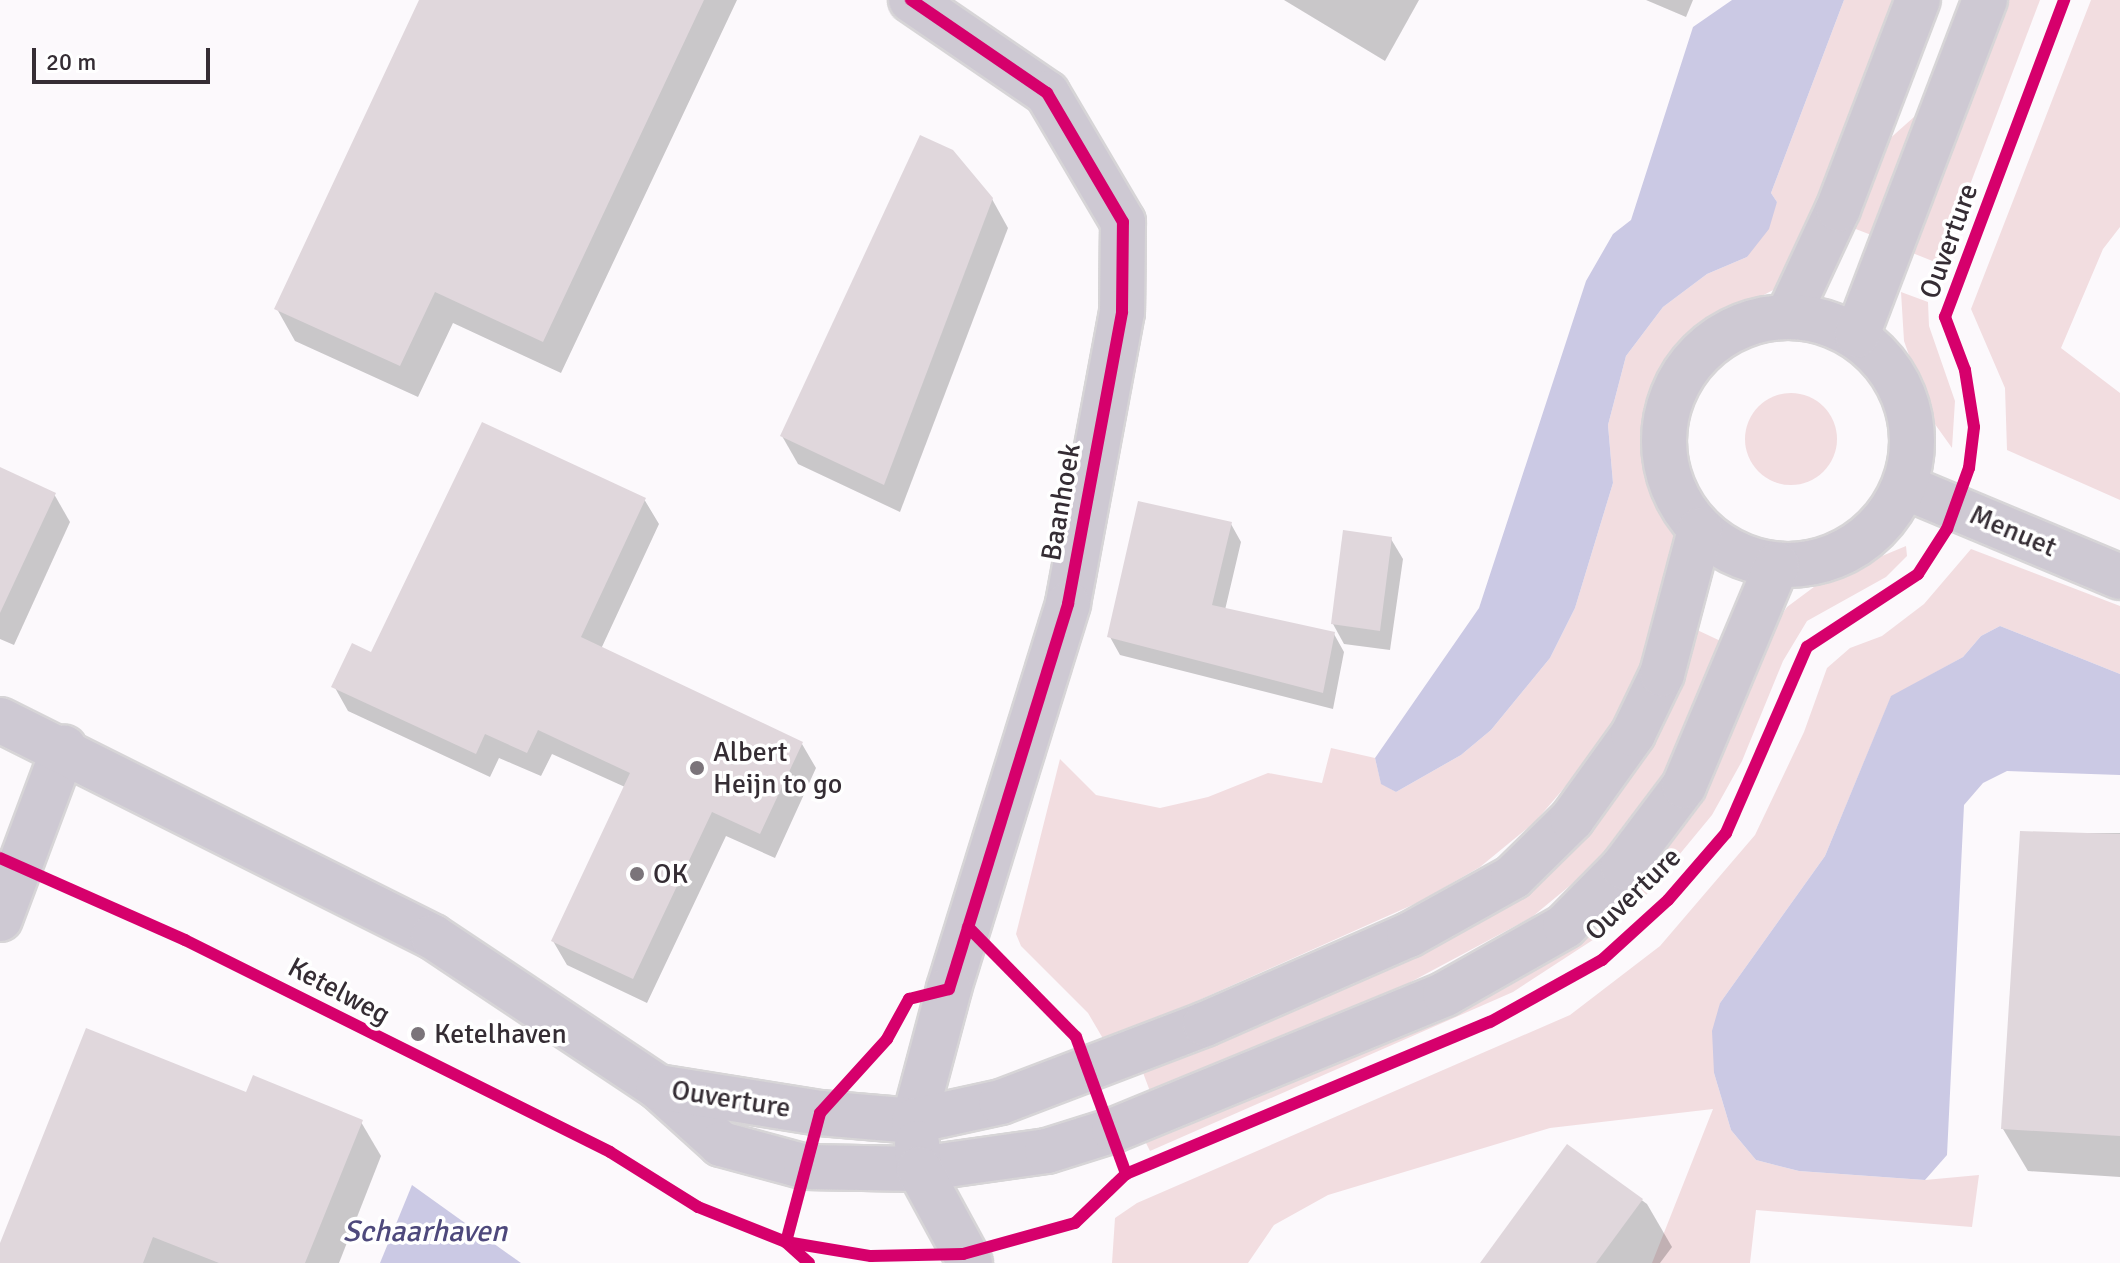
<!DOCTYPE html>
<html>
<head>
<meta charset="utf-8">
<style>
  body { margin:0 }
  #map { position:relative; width:2120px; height:1263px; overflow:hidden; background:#fcf9fc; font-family:Signika,sans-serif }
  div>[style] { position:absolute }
  .green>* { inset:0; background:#f2dde0 }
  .round { border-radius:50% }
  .water>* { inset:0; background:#cbc9e4 }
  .shadow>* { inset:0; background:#0003 }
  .building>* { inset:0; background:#e0d7dc }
  .roads { filter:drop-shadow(2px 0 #d7d5d7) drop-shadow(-2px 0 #d7d5d7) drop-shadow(0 2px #d7d5d7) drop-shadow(0 -2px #d7d5d7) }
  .minor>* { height:44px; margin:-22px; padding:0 22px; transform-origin:22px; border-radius:22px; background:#cec9d3 }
  .tertiary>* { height:44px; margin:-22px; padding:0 22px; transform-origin:22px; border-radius:22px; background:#cec9d3 }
  .tertiary>.ring { margin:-22px; padding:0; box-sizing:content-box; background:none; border:44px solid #cec9d3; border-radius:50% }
  .cycleway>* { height:12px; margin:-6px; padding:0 6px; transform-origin:6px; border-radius:6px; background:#d6006c }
  .dots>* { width:22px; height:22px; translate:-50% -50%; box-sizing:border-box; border:4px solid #fff; border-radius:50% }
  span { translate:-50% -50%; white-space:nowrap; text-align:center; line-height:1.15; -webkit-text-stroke:7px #fff; paint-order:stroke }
  .street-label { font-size:28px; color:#352d34 }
  .poi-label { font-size:28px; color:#352d34 }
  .left { translate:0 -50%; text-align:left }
  .water-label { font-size:30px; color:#4e497c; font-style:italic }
  .scale { position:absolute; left:32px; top:48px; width:178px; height:36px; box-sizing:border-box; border:4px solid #352d34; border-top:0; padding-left:10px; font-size:24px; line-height:28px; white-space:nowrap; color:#352d34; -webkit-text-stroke:6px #fff; paint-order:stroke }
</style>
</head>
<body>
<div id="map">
  <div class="green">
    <div style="clip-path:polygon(1844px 0,1899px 0,1795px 268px,1777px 288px,1714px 321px,1691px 340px,1656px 394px,1648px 426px,1651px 465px,1673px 534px,1673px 565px,1646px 656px,1626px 704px,1600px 746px,1535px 822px,1480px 867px,1419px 902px,1105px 1042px,1088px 1013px,1021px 946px,1016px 934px,1060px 759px,1096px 795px,1160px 808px,1208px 797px,1268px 773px,1322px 783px,1331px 748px,1375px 758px,1381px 783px,1396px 792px,1461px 755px,1491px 730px,1550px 658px,1575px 608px,1613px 483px,1608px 425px,1626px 356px,1663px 307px,1707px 274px,1747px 257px,1777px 202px,1771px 193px)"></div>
    <div style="clip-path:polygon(2005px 0,2040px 0,1940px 264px,1910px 252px)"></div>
    <div style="clip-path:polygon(2091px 0,2120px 0,2120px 227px,2103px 249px,2061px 348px,2120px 393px,2120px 500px,2007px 450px,2005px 388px,1971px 309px)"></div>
    <div style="clip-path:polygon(1933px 100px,1879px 238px,1848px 226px,1877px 150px)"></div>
    <div style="clip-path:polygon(1901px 292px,1928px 302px,1929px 326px,1955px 401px,1952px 448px,1932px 420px,1904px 341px)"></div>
    <div class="round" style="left:1745px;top:393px;width:92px;height:92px"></div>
    <div style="clip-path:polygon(1906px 546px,1907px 556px,1886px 577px,1807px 621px,1783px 661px,1742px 761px,1712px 815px,1646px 895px,1602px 934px,1513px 992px,1150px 1151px,1142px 1135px,1566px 939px,1787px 607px,1822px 581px)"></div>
    <div style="clip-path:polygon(1971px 549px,2120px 606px,2120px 674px,2000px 626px,1981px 636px,1963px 657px,1891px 697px,1825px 856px,1720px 1003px,1714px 1073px,1731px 1130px,1756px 1160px,1799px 1171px,1925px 1180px,1979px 1175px,1972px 1227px,1756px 1210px,1750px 1263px,1652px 1263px,1713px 1109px,1550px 1128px,1328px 1195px,1274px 1225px,1248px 1263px,1112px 1263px,1115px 1218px,1137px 1203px,1570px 1015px,1660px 946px,1755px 835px,1804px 732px,1827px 668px,1850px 648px,1882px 636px,1924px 604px)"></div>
    <div style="clip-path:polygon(1695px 629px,1727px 644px,1681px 751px,1646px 802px,1590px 869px,1532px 917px,1392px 992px,1151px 1094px,1139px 1062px,1470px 917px)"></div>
  </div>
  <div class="water">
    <div style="clip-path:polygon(1732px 0,1844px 0,1771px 193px,1777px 202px,1769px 229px,1747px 257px,1707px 274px,1663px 307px,1626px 356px,1608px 425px,1613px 483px,1575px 608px,1550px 658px,1491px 730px,1461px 755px,1396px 792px,1381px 784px,1375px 758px,1479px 608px,1586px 281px,1613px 234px,1631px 220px,1693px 27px)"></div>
    <div style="clip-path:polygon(2000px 626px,2120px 674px,2120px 775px,2007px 771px,1983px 783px,1964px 805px,1947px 1155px,1925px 1180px,1799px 1171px,1756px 1160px,1731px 1130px,1714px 1073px,1712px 1031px,1720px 1003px,1825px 856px,1891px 696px,1963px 657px,1981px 636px)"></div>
    <div style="clip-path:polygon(412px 1185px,521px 1263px,380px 1263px)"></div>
  </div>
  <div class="shadow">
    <div style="clip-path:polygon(421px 0,737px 0,561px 373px,453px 323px,418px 397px,295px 341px,277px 309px)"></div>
    <div style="clip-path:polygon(1284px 0,1419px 0,1385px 61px)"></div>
    <div style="clip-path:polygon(1646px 0,1693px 0,1686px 17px)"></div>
    <div style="clip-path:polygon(992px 199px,1008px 228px,900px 512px,798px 464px,782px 436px)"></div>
    <div style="clip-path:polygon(0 469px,54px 494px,70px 522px,14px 645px,0 639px)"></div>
    <div style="clip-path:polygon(644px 499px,659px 524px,601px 649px,802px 744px,816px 768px,775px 858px,726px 836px,647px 1003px,567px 965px,553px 941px,625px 787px,552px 754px,541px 776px,499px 758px,490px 777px,348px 711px,334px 686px,372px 654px)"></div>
    <div style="clip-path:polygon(1231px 524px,1241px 542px,1225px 610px,1334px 634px,1344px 652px,1333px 709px,1120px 655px,1110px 637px)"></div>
    <div style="clip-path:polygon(1391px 539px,1403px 559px,1390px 650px,1344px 644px,1333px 624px)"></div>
    <div style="clip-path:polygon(2022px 833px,2120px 833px,2120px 1177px,2028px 1171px,2003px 1129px)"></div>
    <div style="clip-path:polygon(247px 1095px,361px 1122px,381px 1156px,339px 1263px,0 1263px,0 1248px)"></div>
    <div style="clip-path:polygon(1568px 1146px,1647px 1204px,1672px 1247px,1660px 1263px,1484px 1263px)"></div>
  </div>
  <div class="building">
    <div style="clip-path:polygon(419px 0,704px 0,543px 342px,435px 292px,400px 366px,274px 309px)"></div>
    <div style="clip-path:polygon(920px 135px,953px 150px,993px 198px,884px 485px,780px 436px)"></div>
    <div style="clip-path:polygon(482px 422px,646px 498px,581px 637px,803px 742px,760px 834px,712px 812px,633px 979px,551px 941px,630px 773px,538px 730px,527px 753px,485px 734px,476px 754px,331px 687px,352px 643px,371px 652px)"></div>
    <div style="clip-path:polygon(0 467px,56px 493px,0 613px)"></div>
    <div style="clip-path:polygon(1138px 501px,1232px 522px,1212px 605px,1335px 632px,1323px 693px,1107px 637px)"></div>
    <div style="clip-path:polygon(1343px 530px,1392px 537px,1380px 631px,1331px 624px)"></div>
    <div style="clip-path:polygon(2020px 831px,2120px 834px,2120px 1136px,2001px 1129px)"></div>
    <div style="clip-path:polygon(86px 1028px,246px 1092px,253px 1075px,363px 1120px,305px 1263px,219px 1263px,153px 1237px,143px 1263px,0 1263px,0 1243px)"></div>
    <div style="clip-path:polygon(1567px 1144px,1643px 1199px,1596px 1263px,1480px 1263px)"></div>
  </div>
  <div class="roads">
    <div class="minor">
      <div style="left:911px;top:0;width:165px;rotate:34.4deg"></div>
      <div style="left:1047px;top:93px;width:150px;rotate:59.5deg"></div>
      <div style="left:1123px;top:222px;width:90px;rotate:90.6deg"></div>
      <div style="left:1122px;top:312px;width:297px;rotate:100.5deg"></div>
      <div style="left:1068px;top:604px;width:403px;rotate:107.2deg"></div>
      <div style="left:949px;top:989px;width:137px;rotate:104.9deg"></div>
      <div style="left:1905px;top:487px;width:233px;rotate:22.7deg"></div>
      <div style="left:0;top:919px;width:183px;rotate:-69.5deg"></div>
    </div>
    <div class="tertiary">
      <div style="left:1788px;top:316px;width:118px;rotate:-65deg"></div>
      <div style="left:1838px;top:209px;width:224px;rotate:-69.1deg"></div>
      <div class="ring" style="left:1664px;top:317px;width:204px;height:204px"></div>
      <div style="left:1857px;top:335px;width:359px;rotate:-69.1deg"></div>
      <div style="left:0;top:720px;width:484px;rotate:26.6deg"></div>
      <div style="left:433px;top:937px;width:270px;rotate:33.7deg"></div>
      <div style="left:658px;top:1087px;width:85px;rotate:42.1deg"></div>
      <div style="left:721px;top:1144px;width:88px;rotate:15.1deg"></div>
      <div style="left:806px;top:1167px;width:113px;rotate:1deg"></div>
      <div style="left:919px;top:1169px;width:129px;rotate:-8deg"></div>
      <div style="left:1047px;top:1151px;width:70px;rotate:-17.4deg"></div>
      <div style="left:1114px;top:1130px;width:358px;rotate:-22.3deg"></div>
      <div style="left:1445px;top:994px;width:138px;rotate:-29.5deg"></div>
      <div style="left:1565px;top:926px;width:83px;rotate:-45.5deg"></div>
      <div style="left:1623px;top:867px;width:101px;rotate:-53deg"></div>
      <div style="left:1684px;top:786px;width:240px;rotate:-67.2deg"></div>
      <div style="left:658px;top:1087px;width:164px;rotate:9.1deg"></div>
      <div style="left:820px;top:1113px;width:94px;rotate:4.9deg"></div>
      <div style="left:914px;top:1121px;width:89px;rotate:-12.3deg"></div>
      <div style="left:1001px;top:1102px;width:218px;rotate:-20.9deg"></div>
      <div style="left:1205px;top:1024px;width:223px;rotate:-23.6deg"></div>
      <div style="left:1409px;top:935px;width:119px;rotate:-29.1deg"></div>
      <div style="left:1513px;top:877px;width:83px;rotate:-44.5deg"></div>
      <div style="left:1572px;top:819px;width:105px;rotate:-54.3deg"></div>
      <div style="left:1633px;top:734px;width:67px;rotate:-64.2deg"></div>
      <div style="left:1662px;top:674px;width:149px;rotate:-75.2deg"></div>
      <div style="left:917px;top:1143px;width:26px;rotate:86deg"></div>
      <div style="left:919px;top:1169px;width:107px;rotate:61.5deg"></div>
    </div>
  </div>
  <div class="cycleway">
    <div style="left:0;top:858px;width:202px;rotate:23.9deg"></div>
    <div style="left:185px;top:940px;width:475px;rotate:26.5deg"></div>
    <div style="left:610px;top:1152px;width:104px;rotate:32deg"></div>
    <div style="left:698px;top:1207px;width:95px;rotate:21.7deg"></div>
    <div style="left:786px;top:1242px;width:86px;rotate:9.4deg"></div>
    <div style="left:871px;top:1256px;width:92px;rotate:-1.2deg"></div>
    <div style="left:963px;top:1254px;width:116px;rotate:-15.5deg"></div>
    <div style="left:1075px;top:1223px;width:71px;rotate:-43.9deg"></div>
    <div style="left:1126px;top:1174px;width:394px;rotate:-22.7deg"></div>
    <div style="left:1490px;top:1022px;width:128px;rotate:-29deg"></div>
    <div style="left:1602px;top:960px;width:89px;rotate:-42.3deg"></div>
    <div style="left:1668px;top:900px;width:89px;rotate:-49.1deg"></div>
    <div style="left:1726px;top:833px;width:203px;rotate:-66.5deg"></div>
    <div style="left:1807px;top:647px;width:133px;rotate:-33.3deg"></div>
    <div style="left:1918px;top:574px;width:54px;rotate:-57.2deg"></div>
    <div style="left:1947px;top:529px;width:65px;rotate:-70.2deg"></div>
    <div style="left:1969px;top:468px;width:41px;rotate:-83deg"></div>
    <div style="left:1974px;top:427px;width:58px;rotate:-99deg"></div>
    <div style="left:1965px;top:370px;width:57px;rotate:-110.7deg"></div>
    <div style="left:1945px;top:317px;width:339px;rotate:-69.4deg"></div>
    <div style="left:968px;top:927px;width:154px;rotate:45.5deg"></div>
    <div style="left:1076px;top:1037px;width:146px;rotate:69.9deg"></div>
    <div style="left:809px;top:1263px;width:31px;rotate:-138deg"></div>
    <div style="left:786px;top:1242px;width:133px;rotate:-75.2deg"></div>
    <div style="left:820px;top:1113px;width:100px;rotate:-47.8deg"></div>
    <div style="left:887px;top:1039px;width:46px;rotate:-61.2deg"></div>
    <div style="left:909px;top:999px;width:41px;rotate:-14deg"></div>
    <div style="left:949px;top:989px;width:403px;rotate:-72.8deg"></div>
    <div style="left:1068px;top:604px;width:297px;rotate:-79.5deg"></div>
    <div style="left:1122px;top:312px;width:90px;rotate:-89.4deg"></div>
    <div style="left:1123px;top:222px;width:150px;rotate:-120.5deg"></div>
    <div style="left:1047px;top:93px;width:165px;rotate:-145.6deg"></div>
  </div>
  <div class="dots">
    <div style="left:697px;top:768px;background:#7b747a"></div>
    <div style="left:637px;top:874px;background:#7b747a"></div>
    <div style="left:418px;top:1034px;background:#7b747a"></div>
  </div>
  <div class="street-label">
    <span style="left:1949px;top:241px;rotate:-70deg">Ouverture</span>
    <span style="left:1061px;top:502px;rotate:-80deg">Baanhoek</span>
    <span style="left:2013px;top:531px;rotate:23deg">Menuet</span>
    <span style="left:1633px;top:894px;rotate:-44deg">Ouverture</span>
    <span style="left:339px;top:991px;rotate:28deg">Ketelweg</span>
    <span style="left:731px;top:1099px;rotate:9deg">Ouverture</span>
  </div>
  <div class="poi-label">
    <span class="left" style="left:713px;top:768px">Albert<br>Heijn to go</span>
    <span class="left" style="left:653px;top:874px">OK</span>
    <span class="left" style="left:434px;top:1034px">Ketelhaven</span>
  </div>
  <div class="water-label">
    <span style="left:425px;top:1232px">Schaarhaven</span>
  </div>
  <div class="scale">20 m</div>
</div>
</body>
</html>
